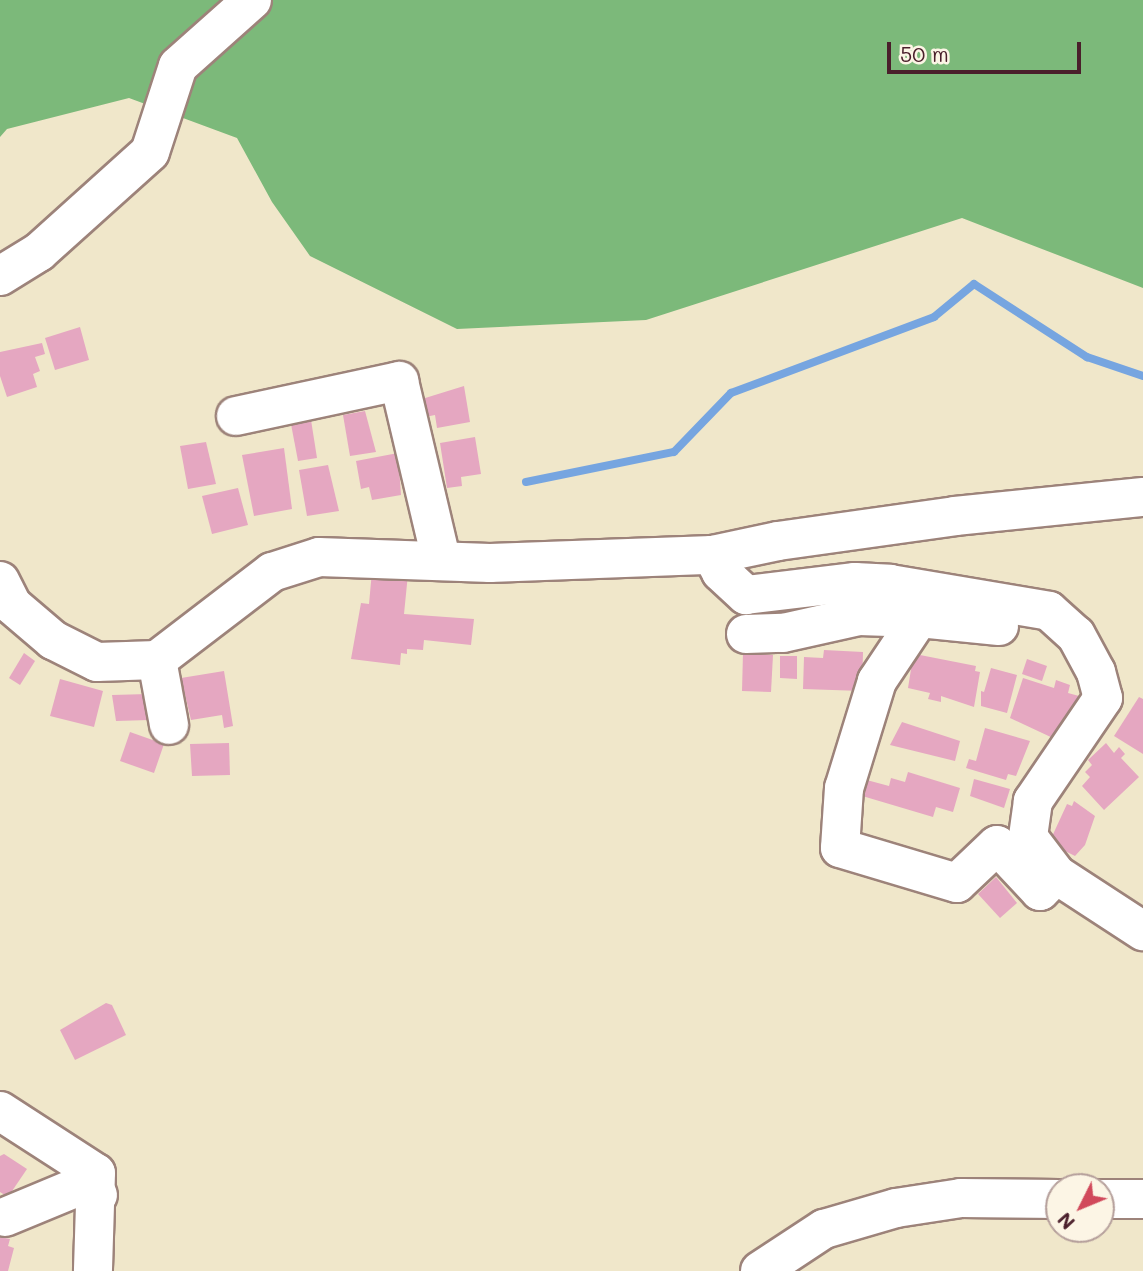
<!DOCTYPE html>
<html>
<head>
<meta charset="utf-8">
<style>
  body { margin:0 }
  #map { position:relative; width:1143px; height:1271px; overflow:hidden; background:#f0e7ca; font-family:Mali,sans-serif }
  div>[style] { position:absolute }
  .forest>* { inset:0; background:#7cb97a }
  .stream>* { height:8px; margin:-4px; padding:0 4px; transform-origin:4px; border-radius:4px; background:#76a5e0 }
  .building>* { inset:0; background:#e5a7c1 }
  .roads { filter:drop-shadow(2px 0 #9d837a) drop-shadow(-2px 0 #9d837a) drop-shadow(0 2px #9d837a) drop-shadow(0 -2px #9d837a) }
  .minor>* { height:38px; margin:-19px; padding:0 19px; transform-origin:19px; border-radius:19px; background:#fff }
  span { translate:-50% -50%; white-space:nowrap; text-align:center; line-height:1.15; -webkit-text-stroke:5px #fcf5e5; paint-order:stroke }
  .north { position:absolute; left:1045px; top:1173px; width:70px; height:70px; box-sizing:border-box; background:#fcf5e5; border:2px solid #b59f9b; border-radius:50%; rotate:227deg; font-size:19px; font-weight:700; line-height:28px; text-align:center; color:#4a1f2b }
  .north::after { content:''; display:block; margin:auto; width:24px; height:32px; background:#d1495b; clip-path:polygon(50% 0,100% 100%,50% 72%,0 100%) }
  .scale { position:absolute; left:887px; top:42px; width:194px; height:32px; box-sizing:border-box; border:4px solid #4a1f2b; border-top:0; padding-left:9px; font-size:21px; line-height:24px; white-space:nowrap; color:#4a1f2b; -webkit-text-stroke:5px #fcf5e5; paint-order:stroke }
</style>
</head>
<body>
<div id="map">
  <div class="forest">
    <div style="clip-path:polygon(0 0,1143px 0,1143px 288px,962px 218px,646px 320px,457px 329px,310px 256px,272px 202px,237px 138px,129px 98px,7px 129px,0 137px)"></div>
  </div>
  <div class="stream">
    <div style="left:526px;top:482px;width:151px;rotate:-11.5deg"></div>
    <div style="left:674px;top:452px;width:82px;rotate:-46deg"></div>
    <div style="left:731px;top:393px;width:217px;rotate:-20.5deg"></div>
    <div style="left:934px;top:317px;width:52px;rotate:-39.5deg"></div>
    <div style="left:974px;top:284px;width:135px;rotate:32.9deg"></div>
    <div style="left:1087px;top:357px;width:59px;rotate:18.7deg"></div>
  </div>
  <div class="building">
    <div style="clip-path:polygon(80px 327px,89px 360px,55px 370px,45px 338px)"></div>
    <div style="clip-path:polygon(42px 343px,45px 354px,35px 357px,40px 371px,33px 374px,37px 387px,7px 397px,0 376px,0 352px)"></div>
    <div style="clip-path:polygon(464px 386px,470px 422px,437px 428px,435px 415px,425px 417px,422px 399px)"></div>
    <div style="clip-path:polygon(365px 411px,376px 452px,350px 456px,343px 415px)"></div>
    <div style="clip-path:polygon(311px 420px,317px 458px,298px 461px,291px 424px)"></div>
    <div style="clip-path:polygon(475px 437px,481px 474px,461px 477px,462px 486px,447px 488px,440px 443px)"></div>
    <div style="clip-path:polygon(206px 442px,216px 484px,188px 489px,180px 446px)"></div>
    <div style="clip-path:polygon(284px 448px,292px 509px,254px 516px,242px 455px)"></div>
    <div style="clip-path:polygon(398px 453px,401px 495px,372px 500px,369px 487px,361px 489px,356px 461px)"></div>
    <div style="clip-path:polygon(328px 465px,339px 511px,307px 516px,299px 470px)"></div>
    <div style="clip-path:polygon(238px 488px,248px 525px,212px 534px,202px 496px)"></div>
    <div style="clip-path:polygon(372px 571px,408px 574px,404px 614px,474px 619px,471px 645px,424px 640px,423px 650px,407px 649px,407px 654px,401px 653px,400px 665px,351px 659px,361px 603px,369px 604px)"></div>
    <div style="clip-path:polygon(824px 650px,863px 652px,862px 691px,803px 689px,804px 657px,823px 658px)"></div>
    <div style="clip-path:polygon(24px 653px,35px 661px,20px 685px,9px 678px)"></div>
    <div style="clip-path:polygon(743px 653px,773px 655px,771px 692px,742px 691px)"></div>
    <div style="clip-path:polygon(920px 655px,976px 666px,975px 671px,980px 672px,974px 707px,941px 696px,941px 702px,928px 699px,930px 693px,908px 688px,913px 657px)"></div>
    <div style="clip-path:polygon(780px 656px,797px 656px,797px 679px,780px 678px)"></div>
    <div style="clip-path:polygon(1027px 659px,1047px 666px,1042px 681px,1022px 674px)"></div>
    <div style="clip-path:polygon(991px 668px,1017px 675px,1007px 713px,981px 706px,981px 691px,984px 692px)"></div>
    <div style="clip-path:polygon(224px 671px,233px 726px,224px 728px,222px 715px,191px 720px,181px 678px)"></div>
    <div style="clip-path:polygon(1023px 678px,1054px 688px,1056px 680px,1070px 685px,1068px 693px,1079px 696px,1070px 724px,1055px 739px,1010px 718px)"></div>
    <div style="clip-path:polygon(60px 679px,103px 691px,94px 727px,50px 716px)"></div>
    <div style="clip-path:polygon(148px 694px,149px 720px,116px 721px,112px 695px)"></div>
    <div style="clip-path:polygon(1139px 697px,1143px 699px,1143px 754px,1114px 736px)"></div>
    <div style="clip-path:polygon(902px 722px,960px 741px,955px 761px,890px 745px)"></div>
    <div style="clip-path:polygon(985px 728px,1030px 741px,1016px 776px,1008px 774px,1006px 780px,966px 768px,969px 759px,976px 761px)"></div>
    <div style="clip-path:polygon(130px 732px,164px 744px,154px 773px,120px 761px)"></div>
    <div style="clip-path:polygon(229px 743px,230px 775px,192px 776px,190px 744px)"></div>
    <div style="clip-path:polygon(1106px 743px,1114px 753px,1119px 747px,1125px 754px,1121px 758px,1139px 777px,1104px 810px,1082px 786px,1090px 777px,1085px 772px,1092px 765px,1088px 760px)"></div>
    <div style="clip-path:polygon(908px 772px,960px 788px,953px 812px,936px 807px,933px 817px,859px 795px,863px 779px,889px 786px,891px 778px,905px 782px)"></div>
    <div style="clip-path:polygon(974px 779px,1010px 789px,1004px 808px,970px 796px)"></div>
    <div style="clip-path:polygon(1074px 801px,1095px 816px,1085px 845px,1075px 856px,1049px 843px,1067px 804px,1072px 806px)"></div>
    <div style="clip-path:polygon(996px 877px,1017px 903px,1000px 918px,978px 894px)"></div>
    <div style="clip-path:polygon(106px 1003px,112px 1005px,126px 1035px,75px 1060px,60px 1030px)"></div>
    <div style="clip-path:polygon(4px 1154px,27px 1169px,8px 1197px,0 1192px,0 1156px)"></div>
    <div style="clip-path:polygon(0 1237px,10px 1239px,8px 1246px,14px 1248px,8px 1271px,0 1271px)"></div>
  </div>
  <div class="roads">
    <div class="minor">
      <div style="left:0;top:276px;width:46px;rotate:-31.6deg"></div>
      <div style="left:39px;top:252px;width:149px;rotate:-42deg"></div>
      <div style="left:150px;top:152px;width:90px;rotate:-72deg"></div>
      <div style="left:178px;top:66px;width:99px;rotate:-41.7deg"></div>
      <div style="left:236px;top:416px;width:167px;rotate:-12.1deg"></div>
      <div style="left:399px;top:381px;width:183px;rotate:76.7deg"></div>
      <div style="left:712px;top:555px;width:19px;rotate:62deg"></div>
      <div style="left:721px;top:572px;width:34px;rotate:43deg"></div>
      <div style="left:746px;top:595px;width:110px;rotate:-6.8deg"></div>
      <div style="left:855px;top:582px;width:35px;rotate:3deg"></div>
      <div style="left:890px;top:584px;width:161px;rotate:9.6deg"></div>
      <div style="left:1049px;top:611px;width:36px;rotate:42deg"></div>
      <div style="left:1076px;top:635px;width:42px;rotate:61.6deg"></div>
      <div style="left:1096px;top:672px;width:27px;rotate:75deg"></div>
      <div style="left:1103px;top:698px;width:125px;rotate:124.2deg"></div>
      <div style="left:1033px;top:801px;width:36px;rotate:98deg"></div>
      <div style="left:1028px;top:837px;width:48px;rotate:52.7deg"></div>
      <div style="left:1057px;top:875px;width:103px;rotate:33.1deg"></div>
      <div style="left:0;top:581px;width:27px;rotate:63deg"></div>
      <div style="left:12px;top:605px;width:54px;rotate:40.5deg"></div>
      <div style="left:53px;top:640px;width:49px;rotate:26.6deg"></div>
      <div style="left:97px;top:662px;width:60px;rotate:-1.9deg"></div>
      <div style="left:157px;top:660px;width:145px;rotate:-37.4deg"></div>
      <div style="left:272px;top:572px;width:49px;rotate:-17.7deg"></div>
      <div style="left:319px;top:557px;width:171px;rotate:2deg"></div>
      <div style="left:490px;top:563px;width:222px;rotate:-2.1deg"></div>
      <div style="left:712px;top:555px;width:67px;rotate:-12deg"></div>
      <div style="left:778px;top:541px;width:179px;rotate:-8deg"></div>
      <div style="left:955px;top:516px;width:189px;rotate:-5.8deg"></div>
      <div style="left:999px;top:626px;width:80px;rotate:-174.3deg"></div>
      <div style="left:919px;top:618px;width:76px;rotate:123.7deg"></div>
      <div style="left:877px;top:681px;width:112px;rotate:107.1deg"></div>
      <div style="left:844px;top:788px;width:60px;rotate:93.8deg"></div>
      <div style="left:840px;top:848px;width:122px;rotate:16.7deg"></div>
      <div style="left:957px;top:883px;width:55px;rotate:-43.5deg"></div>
      <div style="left:997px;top:845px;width:63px;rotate:46.9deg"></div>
      <div style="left:1040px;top:891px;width:14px;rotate:-45deg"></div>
      <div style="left:746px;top:634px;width:37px;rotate:-2deg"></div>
      <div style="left:783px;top:633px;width:78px;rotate:-12.6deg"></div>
      <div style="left:859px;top:616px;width:60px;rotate:1.9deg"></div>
      <div style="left:157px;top:660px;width:66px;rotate:79.5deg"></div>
      <div style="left:0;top:1111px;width:114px;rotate:32.9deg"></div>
      <div style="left:96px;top:1173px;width:98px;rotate:91.8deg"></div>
      <div style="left:1101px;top:1199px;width:42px"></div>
      <div style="left:5px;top:1217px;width:76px;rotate:-22.5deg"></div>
      <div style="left:75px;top:1188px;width:24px;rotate:17deg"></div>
      <div style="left:760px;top:1271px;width:77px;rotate:-33.3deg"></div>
      <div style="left:824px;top:1229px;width:75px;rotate:-16.3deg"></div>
      <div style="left:896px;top:1208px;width:66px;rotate:-8.7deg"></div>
      <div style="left:961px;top:1198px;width:98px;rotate:0.6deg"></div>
    </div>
  </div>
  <div class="north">N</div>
  <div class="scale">50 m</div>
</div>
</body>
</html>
